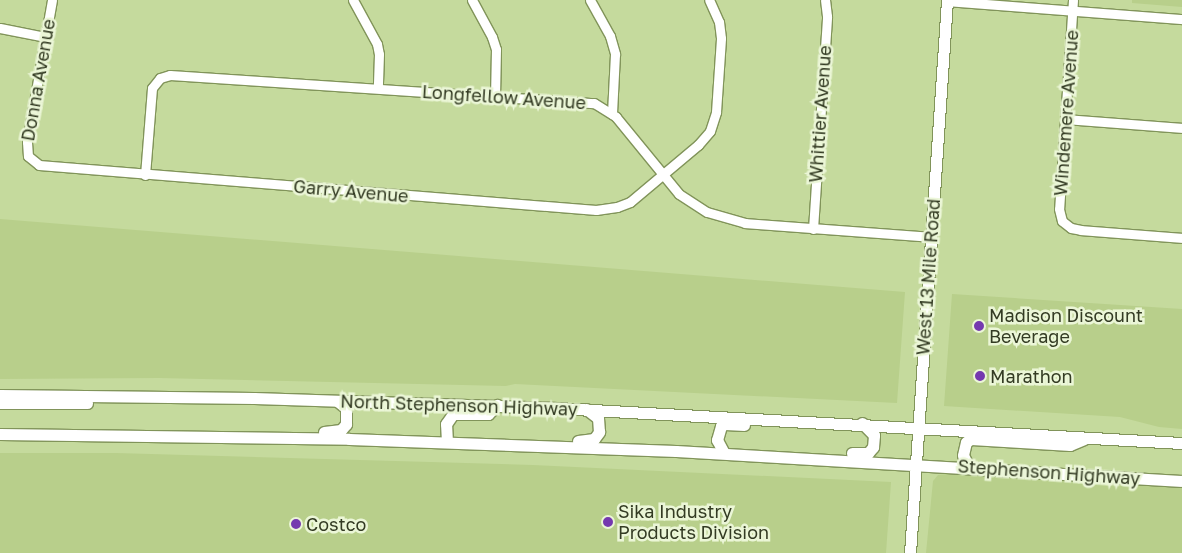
<!DOCTYPE html>
<html>
<head>
<meta charset="utf-8">
<style>
  body { margin:0 }
  #map { position:relative; width:1182px; height:553px; overflow:hidden; background:#c5da9d; font-family:"Golos Text",sans-serif }
  div>[style] { position:absolute }
  .built>* { inset:0; background:#b8cf8b }
  .roads { filter:drop-shadow(1px 0 #81945a) drop-shadow(-1px 0 #81945a) drop-shadow(0 1px #81945a) drop-shadow(0 -1px #81945a) }
  .minor>* { height:9px; margin:-4.5px; padding:0 4.5px; transform-origin:4.5px; border-radius:4.5px; background:#fff }
  .major>* { height:11px; margin:-5.5px; padding:0 5.5px; transform-origin:5.5px; border-radius:5.5px; background:#fff }
  .dots>* { width:14px; height:14px; translate:-50% -50%; box-sizing:border-box; border:2px solid #ebf6d7; border-radius:50% }
  span { translate:-50% -50%; white-space:nowrap; text-align:center; line-height:1.15; -webkit-text-stroke:5px #ebf6d7; paint-order:stroke }
  .street-label { font-size:18px; color:#333b23 }
  .poi-label { font-size:18px; color:#333b23 }
  .left { translate:0 -50%; text-align:left }
</style>
</head>
<body>
<div id="map">
  <div class="built">
    <div style="clip-path:polygon(1132px 0,1182px 0,1182px 7px,1132px 3px)"></div>
    <div style="clip-path:polygon(0 219px,905px 292px,897px 403px,515px 384px,506px 386px,159px 378px,0 379px)"></div>
    <div style="clip-path:polygon(952px 294px,1182px 309px,1182px 429px,1159px 427px,1120px 417px,944px 406px)"></div>
    <div style="clip-path:polygon(0 453px,116px 453px,533px 465px,891px 482px,886px 553px,0 553px)"></div>
    <div style="clip-path:polygon(956px 473px,1182px 487px,1182px 553px,926px 553px,933px 481px,938px 475px)"></div>
  </div>
  <div class="roads">
    <div class="minor">
      <div style="left:52px;top:0;width:144px;rotate:100deg"></div>
      <div style="left:27px;top:142px;width:14px;rotate:86deg"></div>
      <div style="left:28px;top:156px;width:14px;rotate:39deg"></div>
      <div style="left:39px;top:165px;width:559px;rotate:4.62deg"></div>
      <div style="left:596px;top:210px;width:21px;rotate:-8deg"></div>
      <div style="left:617px;top:207px;width:14px;rotate:-21deg"></div>
      <div style="left:630px;top:202px;width:89px;rotate:-40deg"></div>
      <div style="left:698px;top:145px;width:18px;rotate:-49deg"></div>
      <div style="left:710px;top:131px;width:20px;rotate:-72deg"></div>
      <div style="left:716px;top:112px;width:74px;rotate:-86.1deg"></div>
      <div style="left:721px;top:38px;width:16px;rotate:-97deg"></div>
      <div style="left:719px;top:22px;width:24px;rotate:-114deg"></div>
      <div style="left:353px;top:0;width:50px;rotate:61.4deg"></div>
      <div style="left:377px;top:44px;width:10px;rotate:79deg"></div>
      <div style="left:379px;top:54px;width:34px;rotate:92deg"></div>
      <div style="left:472px;top:0;width:42px;rotate:61.6deg"></div>
      <div style="left:492px;top:37px;width:13px;rotate:72deg"></div>
      <div style="left:496px;top:49px;width:47px;rotate:91.2deg"></div>
      <div style="left:590px;top:0;width:41px;rotate:60.9deg"></div>
      <div style="left:610px;top:36px;width:19px;rotate:74deg"></div>
      <div style="left:615px;top:54px;width:60px;rotate:92.9deg"></div>
      <div style="left:1073px;top:0;width:209px;rotate:93.8deg"></div>
      <div style="left:1059px;top:209px;width:12px;rotate:76deg"></div>
      <div style="left:1062px;top:221px;width:11px;rotate:38deg"></div>
      <div style="left:1071px;top:228px;width:10px;rotate:11deg"></div>
      <div style="left:1081px;top:230px;width:101px;rotate:4.5deg"></div>
      <div style="left:947px;top:1px;width:236px;rotate:4.4deg"></div>
      <div style="left:0;top:28px;width:47px;rotate:11.1deg"></div>
      <div style="left:1066px;top:119px;width:116px;rotate:4.4deg"></div>
      <div style="left:145px;top:175px;width:87px;rotate:-85.4deg"></div>
      <div style="left:152px;top:88px;width:13px;rotate:-51deg"></div>
      <div style="left:160px;top:78px;width:10px;rotate:-17deg"></div>
      <div style="left:170px;top:75px;width:425px;rotate:3.8deg"></div>
      <div style="left:594px;top:103px;width:26px;rotate:32deg"></div>
      <div style="left:616px;top:117px;width:99px;rotate:50.7deg"></div>
      <div style="left:679px;top:194px;width:33px;rotate:33deg"></div>
      <div style="left:707px;top:212px;width:40px;rotate:16deg"></div>
      <div style="left:745px;top:223px;width:187px;rotate:4.3deg"></div>
      <div style="left:813px;top:229px;width:213px;rotate:-86.2deg"></div>
      <div style="left:827px;top:16px;width:16px;rotate:-97deg"></div>
    </div>
    <div class="major">
      <div style="left:0;top:395px;width:254px;rotate:0.7deg"></div>
      <div style="left:254px;top:398px;width:303px;rotate:1.9deg"></div>
      <div style="left:557px;top:408px;width:626px;rotate:3.21deg"></div>
      <div style="left:0;top:403px;width:87px"></div>
      <div style="left:324px;top:432px;width:17px;rotate:-7deg"></div>
      <div style="left:341px;top:430px;width:8px;rotate:-50deg"></div>
      <div style="left:346px;top:424px;width:16px;rotate:-90deg"></div>
      <div style="left:346px;top:408px;width:11px;rotate:-142deg"></div>
      <div style="left:0;top:434px;width:349px;rotate:0.8deg"></div>
      <div style="left:349px;top:439px;width:327px;rotate:2.1deg"></div>
      <div style="left:676px;top:451px;width:507px;rotate:3.39deg"></div>
      <div style="left:578px;top:441px;width:16px;rotate:-7deg"></div>
      <div style="left:594px;top:439px;width:9px;rotate:-54deg"></div>
      <div style="left:599px;top:432px;width:14px;rotate:-94deg"></div>
      <div style="left:598px;top:418px;width:15px;rotate:-143deg"></div>
      <div style="left:447px;top:442px;width:18px;rotate:-93deg"></div>
      <div style="left:446px;top:424px;width:12px;rotate:-55deg"></div>
      <div style="left:453px;top:414px;width:35px"></div>
      <div style="left:488px;top:414px;width:13px;rotate:-45deg"></div>
      <div style="left:724px;top:453px;width:15px;rotate:-118deg"></div>
      <div style="left:717px;top:440px;width:15px;rotate:-74deg"></div>
      <div style="left:721px;top:426px;width:4px;rotate:-27deg"></div>
      <div style="left:725px;top:424px;width:19px;rotate:3deg"></div>
      <div style="left:852px;top:453px;width:16px"></div>
      <div style="left:868px;top:453px;width:8px;rotate:-50deg"></div>
      <div style="left:873px;top:447px;width:12px;rotate:-85deg"></div>
      <div style="left:874px;top:435px;width:17px;rotate:-135deg"></div>
      <div style="left:969px;top:467px;width:13px;rotate:-117deg"></div>
      <div style="left:963px;top:455px;width:13px;rotate:-77deg"></div>
      <div style="left:966px;top:442px;width:6px;rotate:-31deg"></div>
      <div style="left:971px;top:439px;width:99px;rotate:3.5deg"></div>
      <div style="left:1070px;top:445px;width:15px;rotate:-23deg"></div>
      <div style="left:910px;top:553px;width:554px;rotate:-86.17deg"></div>
    </div>
  </div>
  <div class="dots">
    <div style="left:979px;top:326px;background:#7539af"></div>
    <div style="left:980px;top:376px;background:#7539af"></div>
    <div style="left:608px;top:522px;background:#7539af"></div>
    <div style="left:296px;top:524px;background:#7539af"></div>
  </div>
  <div class="street-label">
    <span style="left:38px;top:80px;rotate:-80deg">Donna Avenue</span>
    <span style="left:504px;top:97px;rotate:4deg">Longfellow Avenue</span>
    <span style="left:1066px;top:113px;rotate:-86deg">Windemere Avenue</span>
    <span style="left:820px;top:114px;rotate:-86deg">Whittier Avenue</span>
    <span style="left:351px;top:191px;rotate:5deg">Garry Avenue</span>
    <span style="left:928px;top:277px;rotate:-86deg">West 13 Mile Road</span>
    <span style="left:459px;top:405px;rotate:2deg">North Stephenson Highway</span>
    <span style="left:1049px;top:472px;rotate:4deg">Stephenson Highway</span>
  </div>
  <div class="poi-label">
    <span class="left" style="left:989px;top:326px">Madison Discount<br>Beverage</span>
    <span class="left" style="left:990px;top:376px">Marathon</span>
    <span class="left" style="left:618px;top:522px">Sika Industry<br>Products Division</span>
    <span class="left" style="left:306px;top:524px">Costco</span>
  </div>
</div>
</body>
</html>
